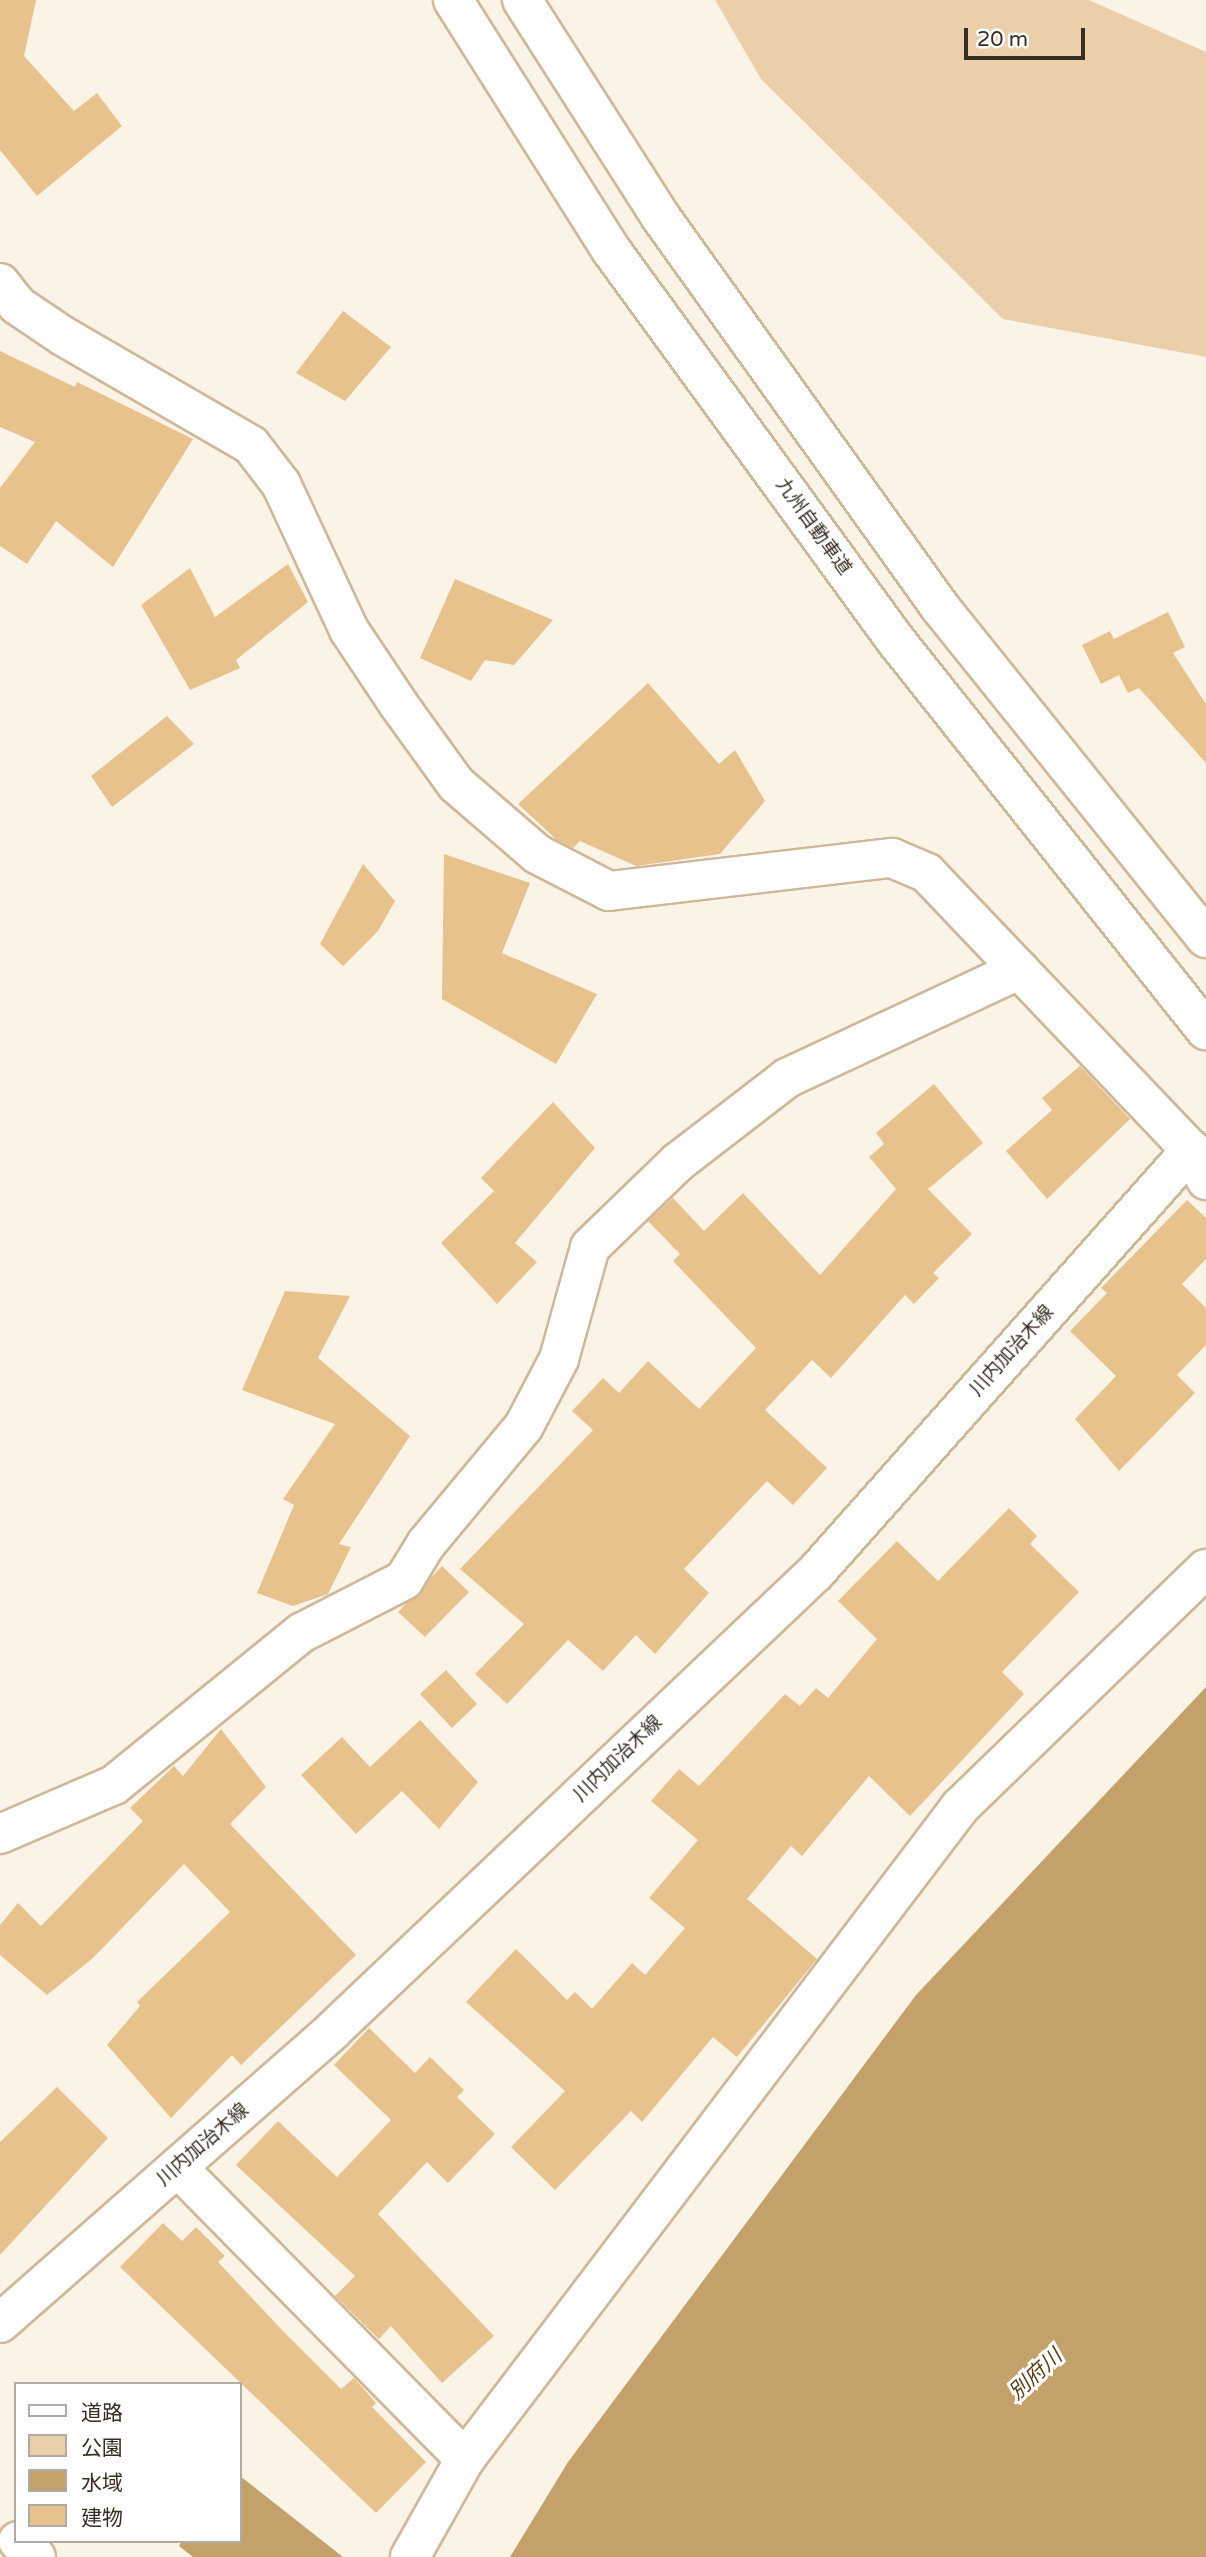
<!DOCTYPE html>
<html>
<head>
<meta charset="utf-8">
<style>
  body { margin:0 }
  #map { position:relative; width:1206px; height:2557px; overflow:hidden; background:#fcf3e7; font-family:"Varela Round","Noto Sans JP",sans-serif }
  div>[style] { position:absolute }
  .green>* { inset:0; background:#ebcfaa }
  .water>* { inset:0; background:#c4a06b }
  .building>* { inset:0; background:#e8c28d }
  .roads { filter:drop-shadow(2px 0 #ceb89a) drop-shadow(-2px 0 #ceb89a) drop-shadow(0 2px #ceb89a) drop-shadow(0 -2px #ceb89a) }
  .street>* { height:38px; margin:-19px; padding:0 19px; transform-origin:19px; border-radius:19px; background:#fff }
  .primary>* { height:38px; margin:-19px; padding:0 19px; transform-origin:19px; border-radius:19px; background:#fff }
  .highway>* { height:38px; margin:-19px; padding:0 19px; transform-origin:19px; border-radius:19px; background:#fff }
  span { translate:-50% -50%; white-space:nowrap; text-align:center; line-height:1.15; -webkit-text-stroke:6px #fff; paint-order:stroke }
  .street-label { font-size:19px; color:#362e22 }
  .water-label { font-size:21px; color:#583e15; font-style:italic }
  .legend { position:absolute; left:14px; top:2382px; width:228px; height:161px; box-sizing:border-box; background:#fff; border:2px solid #afaba7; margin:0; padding:9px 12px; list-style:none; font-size:21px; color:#362e22 }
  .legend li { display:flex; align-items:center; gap:14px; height:35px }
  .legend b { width:35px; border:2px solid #afaba7 }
  .scale { position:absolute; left:964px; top:28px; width:121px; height:32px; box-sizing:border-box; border:4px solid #362e22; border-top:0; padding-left:9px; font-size:21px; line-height:24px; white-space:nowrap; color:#362e22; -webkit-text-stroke:5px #fff; paint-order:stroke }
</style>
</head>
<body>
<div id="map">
  <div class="green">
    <div style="clip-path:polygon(715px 0,1089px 0,1206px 52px,1206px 357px,1003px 319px,761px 79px)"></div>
  </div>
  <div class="water">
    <div style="clip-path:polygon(1206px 1687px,1206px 2557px,510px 2557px,568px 2462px,916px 1995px)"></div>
    <div style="clip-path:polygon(240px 2476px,343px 2557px,193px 2557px,179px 2546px,182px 2541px,240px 2541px)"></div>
  </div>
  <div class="building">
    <div style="clip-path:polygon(0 0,36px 0,24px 56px,74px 111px,97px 93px,122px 126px,37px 196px,0 150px)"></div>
    <div style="clip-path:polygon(343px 311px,391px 347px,345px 401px,296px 373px)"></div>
    <div style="clip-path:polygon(0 351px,75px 387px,77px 382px,193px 439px,113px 567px,56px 521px,27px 564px,0 546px,0 488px,35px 442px,0 427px)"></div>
    <div style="clip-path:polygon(288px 564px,308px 602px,236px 660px,240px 668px,190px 690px,141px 605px,190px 568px,215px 617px)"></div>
    <div style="clip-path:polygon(455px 579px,553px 620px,514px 665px,485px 660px,471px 681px,420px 658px)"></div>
    <div style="clip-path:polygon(1168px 612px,1185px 647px,1173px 653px,1206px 704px,1206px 763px,1139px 688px,1128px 693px,1119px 675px,1101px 684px,1082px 645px,1110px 631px,1114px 639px)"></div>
    <div style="clip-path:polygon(648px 683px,719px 764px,735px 750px,765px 801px,720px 854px,636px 866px,580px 841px,573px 848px,557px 840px,518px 804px)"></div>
    <div style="clip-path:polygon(167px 716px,194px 744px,112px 807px,91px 776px)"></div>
    <div style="clip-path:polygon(444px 854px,530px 883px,502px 953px,597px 994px,556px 1064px,442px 999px)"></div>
    <div style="clip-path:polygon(363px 864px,395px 901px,378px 931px,343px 966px,320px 944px)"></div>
    <div style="clip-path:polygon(1080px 1066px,1130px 1119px,1047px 1199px,1006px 1151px,1052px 1110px,1042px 1098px)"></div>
    <div style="clip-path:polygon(934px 1084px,983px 1143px,928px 1189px,972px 1234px,933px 1273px,939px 1278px,914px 1304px,905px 1295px,831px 1378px,812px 1360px,765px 1410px,827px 1468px,793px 1505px,767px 1481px,684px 1569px,709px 1593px,655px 1654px,636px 1635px,603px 1671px,568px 1640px,507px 1704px,475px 1674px,524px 1624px,460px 1569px,593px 1430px,572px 1411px,603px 1378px,619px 1393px,648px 1361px,699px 1409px,756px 1348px,673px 1261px,680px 1254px,648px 1221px,673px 1198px,704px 1231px,743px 1193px,820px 1275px,896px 1189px,869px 1157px,884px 1144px,876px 1133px)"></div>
    <div style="clip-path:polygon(553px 1102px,595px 1148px,515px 1243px,537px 1262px,497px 1304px,441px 1243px,494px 1191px,481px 1178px)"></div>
    <div style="clip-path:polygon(1187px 1200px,1206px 1218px,1206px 1259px,1182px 1284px,1206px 1308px,1206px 1345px,1177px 1375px,1195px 1393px,1119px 1471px,1075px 1419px,1116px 1376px,1070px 1331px,1107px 1293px,1101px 1288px)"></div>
    <div style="clip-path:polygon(285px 1291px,350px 1296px,318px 1358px,410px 1436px,339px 1544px,351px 1547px,328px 1594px,293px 1606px,257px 1593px,294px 1505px,283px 1499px,335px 1424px,242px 1390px)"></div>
    <div style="clip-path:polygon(1009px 1508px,1037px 1536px,1030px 1544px,1079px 1592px,1002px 1672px,1024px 1694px,910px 1816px,869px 1776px,802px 1856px,791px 1846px,747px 1899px,817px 1959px,737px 2057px,713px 2037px,642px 2122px,631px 2111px,555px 2190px,511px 2147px,565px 2091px,466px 2002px,516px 1949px,567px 2000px,575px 1992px,592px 2009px,632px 1963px,645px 1975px,685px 1928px,649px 1898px,698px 1840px,651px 1801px,679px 1769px,699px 1786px,785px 1694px,800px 1706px,816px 1688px,828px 1698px,877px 1639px,838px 1601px,897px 1541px,938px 1581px)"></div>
    <div style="clip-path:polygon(442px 1566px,469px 1592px,425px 1637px,398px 1612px)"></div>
    <div style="clip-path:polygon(446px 1670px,477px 1704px,452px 1728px,420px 1694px)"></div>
    <div style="clip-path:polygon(420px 1720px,478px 1782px,439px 1829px,402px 1791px,356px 1834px,301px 1775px,342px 1737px,370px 1767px)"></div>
    <div style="clip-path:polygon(221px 1729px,266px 1787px,230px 1824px,356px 1955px,241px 2065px,232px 2055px,171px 2118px,107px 2045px,140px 2006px,137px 2002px,230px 1912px,184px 1864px,93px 1958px,47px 1995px,0 1955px,0 1925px,18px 1903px,41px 1926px,143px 1821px,130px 1808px,174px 1766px,183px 1776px)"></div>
    <div style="clip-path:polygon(369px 2028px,415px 2073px,430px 2057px,464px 2090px,457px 2097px,495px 2134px,448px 2183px,427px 2162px,378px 2214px,494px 2336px,442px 2383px,391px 2326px,379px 2339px,335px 2296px,355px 2276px,236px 2165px,278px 2121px,337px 2177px,391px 2120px,334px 2065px)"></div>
    <div style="clip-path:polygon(57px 2087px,108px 2138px,0 2255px,0 2142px)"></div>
    <div style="clip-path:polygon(163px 2223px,182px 2241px,196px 2227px,225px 2256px,218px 2262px,283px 2331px,341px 2389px,354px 2378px,376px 2403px,372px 2407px,426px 2462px,376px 2513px,120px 2267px)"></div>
  </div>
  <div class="roads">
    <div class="street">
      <div style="left:0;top:283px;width:28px;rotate:52deg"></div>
      <div style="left:17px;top:305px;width:55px;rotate:34deg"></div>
      <div style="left:63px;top:336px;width:217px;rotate:30.1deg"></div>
      <div style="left:251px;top:445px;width:49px;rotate:52.4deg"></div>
      <div style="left:281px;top:484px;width:161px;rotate:65deg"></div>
      <div style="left:349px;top:630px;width:90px;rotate:56.3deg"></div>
      <div style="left:399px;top:705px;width:97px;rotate:54.2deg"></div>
      <div style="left:456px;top:784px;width:107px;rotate:40.8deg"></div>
      <div style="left:537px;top:854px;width:81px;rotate:27.2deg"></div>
      <div style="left:609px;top:891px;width:285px;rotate:-6.7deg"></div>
      <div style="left:892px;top:858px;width:38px;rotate:23deg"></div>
      <div style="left:927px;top:873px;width:383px;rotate:46.4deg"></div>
      <div style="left:1191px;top:1150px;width:34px;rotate:63deg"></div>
      <div style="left:0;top:1834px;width:124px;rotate:-23.3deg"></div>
      <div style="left:114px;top:1785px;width:241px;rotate:-39.1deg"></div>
      <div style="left:301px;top:1633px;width:116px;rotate:-27.2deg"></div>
      <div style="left:404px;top:1580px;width:42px;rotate:-58.6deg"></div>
      <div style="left:426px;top:1544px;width:153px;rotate:-50.3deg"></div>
      <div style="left:524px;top:1426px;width:76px;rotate:-62.4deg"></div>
      <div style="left:559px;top:1359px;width:116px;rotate:-74.5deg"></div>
      <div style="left:590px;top:1247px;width:122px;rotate:-44deg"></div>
      <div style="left:678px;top:1162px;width:138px;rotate:-37.6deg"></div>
      <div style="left:787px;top:1078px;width:256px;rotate:-25deg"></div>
      <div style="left:178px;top:2168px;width:409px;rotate:45.4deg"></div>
      <div style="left:18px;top:2541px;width:24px;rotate:42deg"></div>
      <div style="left:410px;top:2557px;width:112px;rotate:-60.7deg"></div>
      <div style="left:465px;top:2459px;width:819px;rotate:-52.79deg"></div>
      <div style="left:960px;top:1807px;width:342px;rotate:-44.1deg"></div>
    </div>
    <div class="primary">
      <div style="left:0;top:2323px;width:444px;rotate:-41.3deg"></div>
      <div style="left:333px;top:2030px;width:666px;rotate:-43.48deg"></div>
      <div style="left:816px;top:1572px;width:565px;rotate:-48.37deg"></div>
    </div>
    <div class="highway">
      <div style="left:453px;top:0;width:296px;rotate:57.7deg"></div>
      <div style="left:611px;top:250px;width:485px;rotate:53.9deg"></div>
      <div style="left:897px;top:642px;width:496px;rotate:51.5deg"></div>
      <div style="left:522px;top:0;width:256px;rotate:57.4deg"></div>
      <div style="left:660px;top:216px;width:480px;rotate:54.4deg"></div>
      <div style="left:939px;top:606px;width:426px;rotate:51.2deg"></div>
    </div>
  </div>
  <div class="street-label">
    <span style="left:813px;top:527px;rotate:54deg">九州自動車道</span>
    <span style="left:1012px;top:1351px;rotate:-48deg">川内加治木線</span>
    <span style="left:618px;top:1759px;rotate:-44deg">川内加治木線</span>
    <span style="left:203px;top:2145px;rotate:-41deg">川内加治木線</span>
  </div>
  <div class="water-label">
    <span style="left:1036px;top:2375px;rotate:-43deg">別府川</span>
  </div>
  <ul class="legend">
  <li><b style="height:9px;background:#fff"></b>道路</li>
  <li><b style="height:19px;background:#ebcfaa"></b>公園</li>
  <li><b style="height:19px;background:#c4a06b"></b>水域</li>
  <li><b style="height:19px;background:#e8c28d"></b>建物</li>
  </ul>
  <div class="scale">20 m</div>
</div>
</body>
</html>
